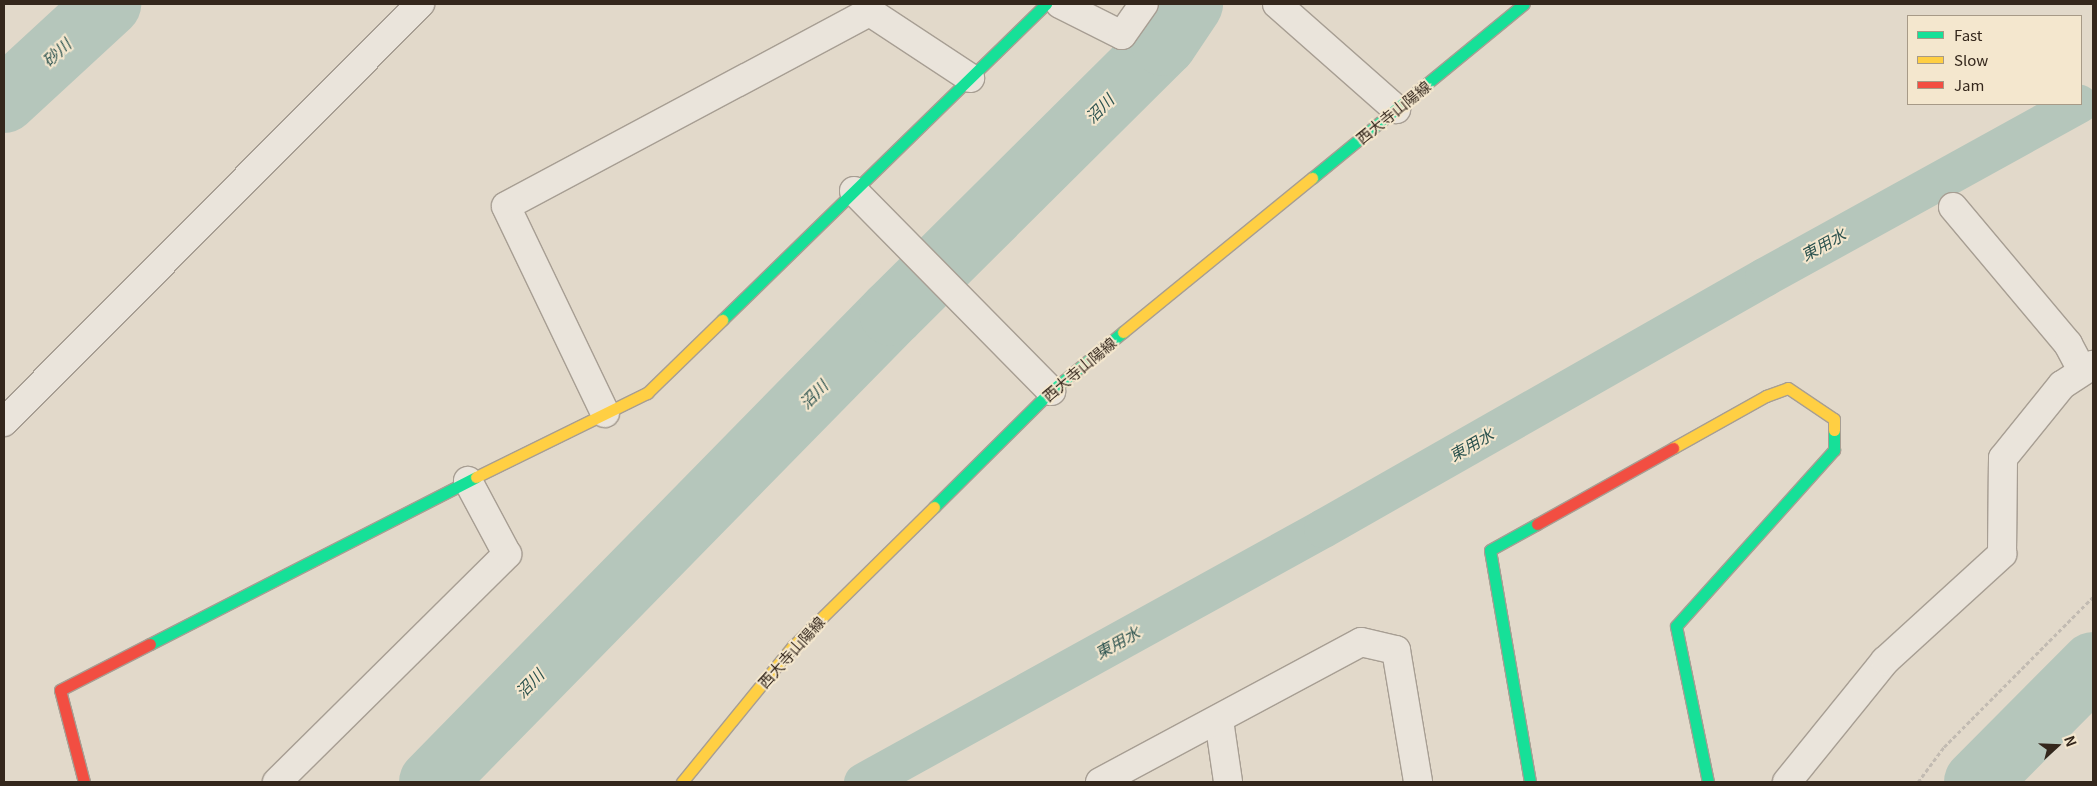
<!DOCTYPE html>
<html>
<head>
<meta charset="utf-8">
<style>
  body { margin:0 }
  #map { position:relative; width:2097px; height:786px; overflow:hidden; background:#e2d9ca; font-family:Georgia,"Noto Sans JP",serif }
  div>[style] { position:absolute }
  .canal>* { height:39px; margin:-19.5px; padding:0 19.5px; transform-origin:19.5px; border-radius:19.5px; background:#b5c6bb }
  .river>* { height:66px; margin:-33px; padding:0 33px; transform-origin:33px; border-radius:33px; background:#b5c6bb }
  .path>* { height:3px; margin-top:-1.5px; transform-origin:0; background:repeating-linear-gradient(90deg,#c2bbb2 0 4px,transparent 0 6.5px) }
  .roads { filter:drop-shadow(1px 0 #a79e93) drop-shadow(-1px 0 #a79e93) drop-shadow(0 1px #a79e93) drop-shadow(0 -1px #a79e93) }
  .street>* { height:28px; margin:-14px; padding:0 14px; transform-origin:14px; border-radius:14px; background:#eae4db }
  .fast>* { height:11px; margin:-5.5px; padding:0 5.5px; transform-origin:5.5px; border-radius:5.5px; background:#16e098 }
  .slow>* { height:11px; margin:-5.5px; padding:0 5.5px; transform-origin:5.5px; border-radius:5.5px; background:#ffcf43 }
  .jam>* { height:11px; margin:-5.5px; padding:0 5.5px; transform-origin:5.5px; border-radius:5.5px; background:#f24e42 }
  span { translate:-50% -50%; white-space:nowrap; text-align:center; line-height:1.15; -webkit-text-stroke:4px #f4e7ce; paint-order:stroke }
  .street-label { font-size:15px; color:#34271c }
  .water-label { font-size:16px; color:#2c534f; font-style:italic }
  .frame { position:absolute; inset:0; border:5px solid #34271c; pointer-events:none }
  .legend { position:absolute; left:1907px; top:15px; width:175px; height:90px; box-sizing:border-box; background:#f4e7ce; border:1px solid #a79a87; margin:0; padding:6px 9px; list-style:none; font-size:15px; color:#34271c }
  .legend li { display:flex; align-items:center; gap:10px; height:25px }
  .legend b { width:25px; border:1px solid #a79a87 }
  .north { position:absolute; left:2032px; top:721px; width:50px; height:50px; -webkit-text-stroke:4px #f4e7ce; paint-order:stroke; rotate:70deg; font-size:14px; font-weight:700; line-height:20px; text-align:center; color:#34271c }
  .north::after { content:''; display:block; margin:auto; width:18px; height:22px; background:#34271c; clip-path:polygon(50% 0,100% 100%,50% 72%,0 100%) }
</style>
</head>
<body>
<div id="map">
  <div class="canal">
    <div style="left:863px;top:782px;width:525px;rotate:-28.91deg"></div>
    <div style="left:1323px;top:528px;width:507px;rotate:-29.65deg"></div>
    <div style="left:1764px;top:277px;width:359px;rotate:-28.9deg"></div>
  </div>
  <div class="river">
    <div style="left:4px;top:100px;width:142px;rotate:-42.7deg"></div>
    <div style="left:432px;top:782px;width:657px;rotate:-45.56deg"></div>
    <div style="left:892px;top:313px;width:383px;rotate:-44.8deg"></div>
    <div style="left:1164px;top:43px;width:47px;rotate:-56.3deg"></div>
    <div style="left:1977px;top:782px;width:165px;rotate:-45.2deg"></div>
  </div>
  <div class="path">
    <div style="left:1918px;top:782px;width:44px;rotate:-53.4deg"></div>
    <div style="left:1944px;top:747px;width:211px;rotate:-45.2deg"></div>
  </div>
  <div class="roads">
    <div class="street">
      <div style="left:1060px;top:4px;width:69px;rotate:26.6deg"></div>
      <div style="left:1122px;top:35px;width:38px;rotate:-55deg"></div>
      <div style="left:1277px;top:4px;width:159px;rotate:41.4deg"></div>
      <div style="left:854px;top:191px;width:281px;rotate:45.4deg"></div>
      <div style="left:1953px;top:207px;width:179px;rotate:50deg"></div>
      <div style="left:2068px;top:344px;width:30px;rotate:62deg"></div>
      <div style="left:605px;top:413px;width:229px;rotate:-115.6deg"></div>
      <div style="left:506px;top:206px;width:412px;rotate:-28.1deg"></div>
      <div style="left:870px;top:12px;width:120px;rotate:33.4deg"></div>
      <div style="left:4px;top:422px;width:590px;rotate:-45.14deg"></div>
      <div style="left:1219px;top:720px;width:63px;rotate:81.7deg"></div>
      <div style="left:277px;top:782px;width:324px;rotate:-44.7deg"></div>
      <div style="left:507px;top:554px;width:83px;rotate:-118.1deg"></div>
      <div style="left:1100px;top:782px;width:296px;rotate:-28.2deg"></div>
      <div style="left:1361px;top:642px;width:36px;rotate:13deg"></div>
      <div style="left:1396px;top:650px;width:134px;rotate:80.5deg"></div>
      <div style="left:1787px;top:782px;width:156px;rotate:-51deg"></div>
      <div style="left:1885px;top:661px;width:159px;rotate:-42.4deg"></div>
      <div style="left:2002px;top:554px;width:96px;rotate:-89.4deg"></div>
      <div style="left:2003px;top:458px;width:94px;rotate:-51.1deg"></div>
      <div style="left:2062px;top:385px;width:37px;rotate:-33deg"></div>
    </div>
    <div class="fast">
      <div style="left:1312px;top:178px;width:274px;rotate:-39.4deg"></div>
      <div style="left:722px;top:320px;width:453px;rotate:-44.3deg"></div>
      <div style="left:934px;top:507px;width:165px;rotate:-44.8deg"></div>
      <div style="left:1051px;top:391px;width:93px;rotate:-39.3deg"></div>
      <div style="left:150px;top:644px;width:366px;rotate:-27.1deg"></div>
      <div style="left:1530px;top:782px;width:235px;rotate:-99.8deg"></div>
      <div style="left:1490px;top:550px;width:54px;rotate:-29deg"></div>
      <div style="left:1708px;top:782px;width:159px;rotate:-101.6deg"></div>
      <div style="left:1676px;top:626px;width:237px;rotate:-48.1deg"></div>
      <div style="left:1834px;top:450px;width:20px;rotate:-90deg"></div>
    </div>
    <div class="slow">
      <div style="left:1123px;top:332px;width:244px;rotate:-39.2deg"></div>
      <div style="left:1673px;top:448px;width:107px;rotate:-29.2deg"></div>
      <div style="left:1766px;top:396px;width:23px;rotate:-20deg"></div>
      <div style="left:1788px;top:388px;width:55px;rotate:34deg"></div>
      <div style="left:1834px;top:419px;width:11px;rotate:90deg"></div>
      <div style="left:476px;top:477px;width:191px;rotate:-26.2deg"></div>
      <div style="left:647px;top:393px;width:105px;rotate:-44.2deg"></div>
      <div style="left:682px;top:782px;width:176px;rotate:-50.8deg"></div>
      <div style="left:793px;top:646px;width:198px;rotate:-44.6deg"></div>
    </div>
    <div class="jam">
      <div style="left:1537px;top:524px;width:156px;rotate:-29.2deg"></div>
      <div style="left:84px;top:782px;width:95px;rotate:-104.6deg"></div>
      <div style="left:60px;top:690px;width:101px;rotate:-27.1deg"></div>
    </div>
  </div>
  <div class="street-label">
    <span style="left:1393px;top:112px;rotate:-39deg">西大寺山陽線</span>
    <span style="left:1079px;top:369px;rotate:-40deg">西大寺山陽線</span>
    <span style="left:791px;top:652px;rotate:-48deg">西大寺山陽線</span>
  </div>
  <div class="water-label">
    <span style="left:56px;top:52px;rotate:-43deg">砂川</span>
    <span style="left:1099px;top:108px;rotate:-45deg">沼川</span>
    <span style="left:1823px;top:244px;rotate:-29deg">東用水</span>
    <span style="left:813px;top:394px;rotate:-46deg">沼川</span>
    <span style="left:1471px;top:444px;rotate:-30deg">東用水</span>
    <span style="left:1117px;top:642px;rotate:-29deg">東用水</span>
    <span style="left:529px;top:683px;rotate:-46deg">沼川</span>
  </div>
  <div class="frame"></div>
  <ul class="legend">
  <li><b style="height:6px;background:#16e098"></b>Fast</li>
  <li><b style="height:6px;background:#ffcf43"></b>Slow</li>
  <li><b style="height:6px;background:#f24e42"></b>Jam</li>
  </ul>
  <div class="north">N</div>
</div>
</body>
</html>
